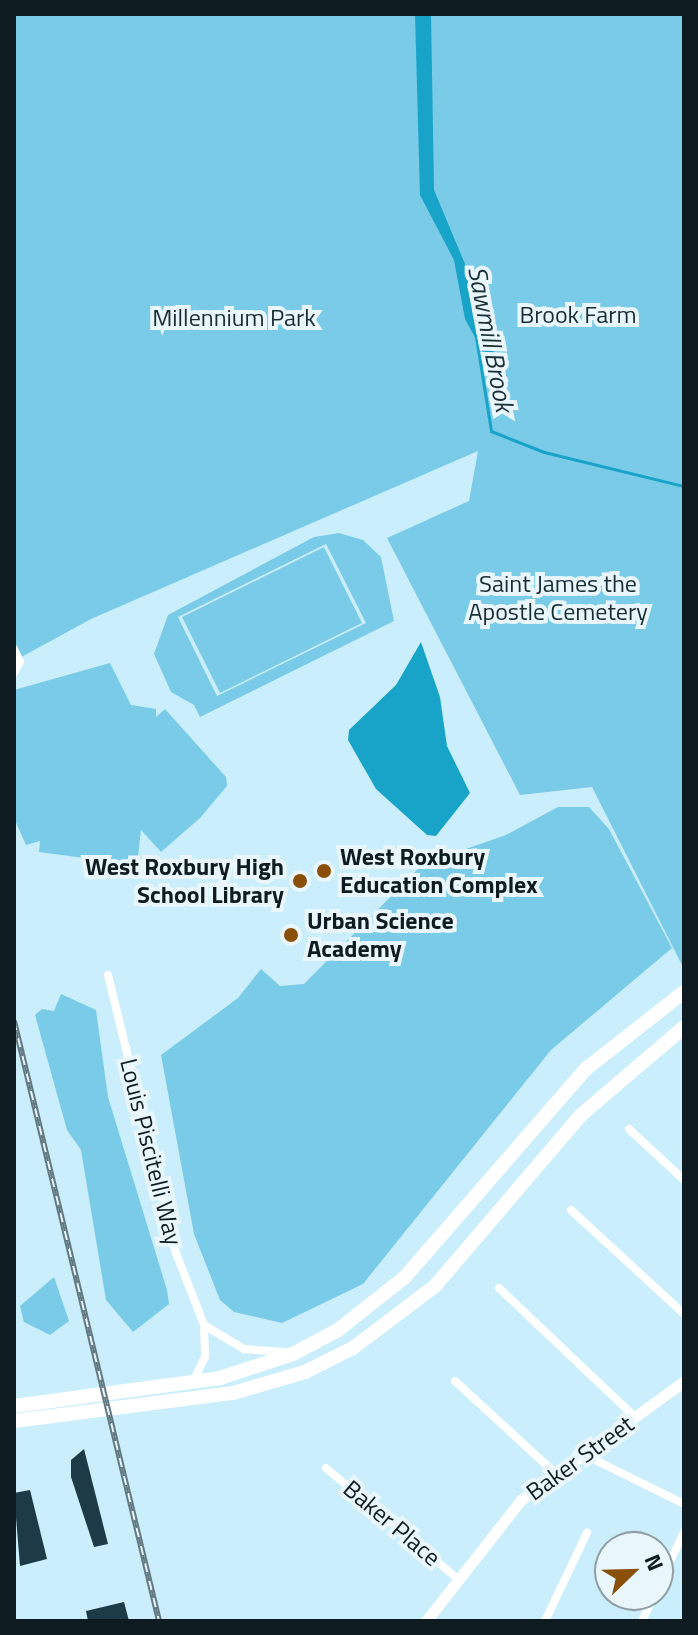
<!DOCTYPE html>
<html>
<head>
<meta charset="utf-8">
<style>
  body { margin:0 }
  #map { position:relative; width:698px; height:1635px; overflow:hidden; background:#caeefb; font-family:"Titillium Web",sans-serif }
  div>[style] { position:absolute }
  .green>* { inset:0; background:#7acbe7 }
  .water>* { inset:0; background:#18a3c8 }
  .stream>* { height:3px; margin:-1.5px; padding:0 1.5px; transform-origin:1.5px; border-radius:1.5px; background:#18a3c8 }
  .building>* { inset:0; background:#1c3b46 }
  .street>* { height:8px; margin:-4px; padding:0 4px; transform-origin:4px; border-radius:4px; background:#fff }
  .secondary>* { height:11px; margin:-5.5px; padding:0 5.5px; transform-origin:5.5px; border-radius:5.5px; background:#fff }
  .highway>* { height:14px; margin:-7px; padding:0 7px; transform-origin:7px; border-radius:7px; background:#fff }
  .rail>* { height:6px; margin-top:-3px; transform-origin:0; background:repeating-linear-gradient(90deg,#e9f7fc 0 9px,#627981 0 18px); box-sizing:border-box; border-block:2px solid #627981 }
  .dots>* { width:22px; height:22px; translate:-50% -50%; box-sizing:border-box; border:4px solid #e9f7fc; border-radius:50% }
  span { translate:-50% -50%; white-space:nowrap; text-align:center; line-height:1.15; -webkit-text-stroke:8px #e9f7fc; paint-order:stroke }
  .park-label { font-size:24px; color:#182d35 }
  .poi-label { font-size:24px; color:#0e1b20; font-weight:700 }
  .left { translate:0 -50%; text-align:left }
  .right { translate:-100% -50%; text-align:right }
  .street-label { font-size:24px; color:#0e1b20 }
  .water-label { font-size:26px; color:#1c3138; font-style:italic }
  .frame { position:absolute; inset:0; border:16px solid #0e1b20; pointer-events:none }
  .north { position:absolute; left:594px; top:1531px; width:80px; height:80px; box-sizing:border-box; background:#e9f7fc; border:2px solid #919fa4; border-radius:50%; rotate:67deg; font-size:22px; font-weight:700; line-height:32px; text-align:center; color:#0e1b20 }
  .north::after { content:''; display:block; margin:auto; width:28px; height:36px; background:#8a4f09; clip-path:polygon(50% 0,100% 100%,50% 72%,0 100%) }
</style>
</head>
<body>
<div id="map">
  <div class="green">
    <div style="clip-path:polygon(14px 14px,684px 14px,684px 969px,592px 787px,520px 795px,387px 538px,469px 501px,478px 451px,91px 619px,14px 661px)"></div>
    <div style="clip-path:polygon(evenodd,339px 533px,363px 540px,381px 557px,394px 621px,200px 717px,194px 705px,171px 692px,154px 654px,168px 615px,314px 537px,339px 533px,326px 544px,366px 623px,217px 696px,178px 617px,326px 544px)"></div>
    <div style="clip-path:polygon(324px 547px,362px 623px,220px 693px,182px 617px)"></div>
    <div style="clip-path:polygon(110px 663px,131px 705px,156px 709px,156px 717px,165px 709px,226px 777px,227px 786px,200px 818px,161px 852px,141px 830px,137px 865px,39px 852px,40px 841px,26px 845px,14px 818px,14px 690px)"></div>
    <div style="clip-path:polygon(558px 807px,589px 807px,609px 829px,672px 948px,551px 1050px,363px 1284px,282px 1323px,234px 1312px,220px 1300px,194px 1234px,161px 1055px,238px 998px,261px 969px,280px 986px,304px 984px,423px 864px,506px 835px)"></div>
    <div style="clip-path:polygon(61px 994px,96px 1010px,108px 1097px,167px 1290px,169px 1304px,133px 1332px,106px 1300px,81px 1150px,67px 1130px,35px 1015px,42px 1009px,54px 1011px)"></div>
    <div style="clip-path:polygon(54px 1277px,69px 1321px,50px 1335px,24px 1322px,20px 1306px)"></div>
  </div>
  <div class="water">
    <div style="clip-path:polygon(415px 14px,431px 14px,434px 190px,465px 264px,475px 317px,507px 376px,502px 386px,490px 387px,484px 354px,465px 319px,454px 260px,420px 195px)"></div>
    <div style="clip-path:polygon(421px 642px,440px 697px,447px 746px,470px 793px,436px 836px,427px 835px,376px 789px,348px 740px,349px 730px,396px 685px)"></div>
  </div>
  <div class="stream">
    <div style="left:476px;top:337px;width:95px;rotate:80.9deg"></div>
    <div style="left:491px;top:431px;width:57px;rotate:21.6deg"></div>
    <div style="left:544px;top:452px;width:144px;rotate:13.7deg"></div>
  </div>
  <div class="building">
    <div style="clip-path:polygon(84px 1449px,108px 1544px,94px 1547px,71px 1477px,71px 1460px)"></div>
    <div style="clip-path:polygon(30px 1490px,47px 1559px,20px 1566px,14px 1493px)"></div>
    <div style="clip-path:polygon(124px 1602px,129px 1621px,88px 1621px,86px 1611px)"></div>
  </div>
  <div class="street">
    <div style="left:14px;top:649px;width:14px;rotate:65deg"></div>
    <div style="left:20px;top:662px;width:13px;rotate:119deg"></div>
    <div style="left:108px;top:975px;width:286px;rotate:76.3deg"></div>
    <div style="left:176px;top:1253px;width:77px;rotate:68.7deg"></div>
    <div style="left:204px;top:1325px;width:32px;rotate:88deg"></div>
    <div style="left:205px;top:1357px;width:28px;rotate:116deg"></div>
    <div style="left:629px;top:1129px;width:75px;rotate:42.8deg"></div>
    <div style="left:571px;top:1210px;width:154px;rotate:42.6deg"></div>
    <div style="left:499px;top:1288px;width:189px;rotate:43.5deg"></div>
    <div style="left:204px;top:1325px;width:47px;rotate:31deg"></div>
    <div style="left:244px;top:1349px;width:40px;rotate:4.3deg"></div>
    <div style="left:455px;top:1381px;width:137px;rotate:42.6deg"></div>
    <div style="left:585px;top:1455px;width:110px;rotate:26.3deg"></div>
    <div style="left:326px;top:1468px;width:172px;rotate:40.1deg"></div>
    <div style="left:658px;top:1587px;width:61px;rotate:-64.7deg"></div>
    <div style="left:545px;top:1621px;width:98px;rotate:-64.5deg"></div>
    <div style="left:642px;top:1621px;width:29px;rotate:-65deg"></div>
  </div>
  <div class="secondary">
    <div style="left:426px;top:1621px;width:154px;rotate:-51.9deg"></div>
    <div style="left:521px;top:1500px;width:202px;rotate:-36.1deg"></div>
  </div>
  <div class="highway">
    <div style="left:14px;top:1406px;width:208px;rotate:-7.7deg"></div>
    <div style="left:220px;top:1378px;width:77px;rotate:-18.2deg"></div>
    <div style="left:293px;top:1354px;width:51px;rotate:-28.1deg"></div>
    <div style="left:338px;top:1330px;width:85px;rotate:-38.3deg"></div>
    <div style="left:405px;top:1277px;width:277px;rotate:-49deg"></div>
    <div style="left:587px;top:1068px;width:123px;rotate:-38.1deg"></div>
    <div style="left:14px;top:1421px;width:221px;rotate:-7.3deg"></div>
    <div style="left:233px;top:1393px;width:75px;rotate:-16.3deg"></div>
    <div style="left:305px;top:1372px;width:54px;rotate:-26.6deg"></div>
    <div style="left:353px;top:1348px;width:103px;rotate:-37.1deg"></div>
    <div style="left:435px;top:1286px;width:225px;rotate:-49.5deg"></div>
    <div style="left:581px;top:1115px;width:135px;rotate:-40.5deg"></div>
  </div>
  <div class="rail">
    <div style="left:14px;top:1021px;width:617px;rotate:76.41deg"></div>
  </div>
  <div class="dots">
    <div style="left:324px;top:871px;background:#8a4f09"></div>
    <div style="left:300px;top:881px;background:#8a4f09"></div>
    <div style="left:291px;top:935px;background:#8a4f09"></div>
  </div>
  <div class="park-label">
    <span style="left:578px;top:315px">Brook Farm</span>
    <span style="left:234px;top:318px">Millennium Park</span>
    <span style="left:558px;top:598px">Saint James the<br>Apostle Cemetery</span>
  </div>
  <div class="poi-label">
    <span class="left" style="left:340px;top:871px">West Roxbury<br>Education Complex</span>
    <span class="right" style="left:284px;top:881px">West Roxbury High<br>School Library</span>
    <span class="left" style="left:307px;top:935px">Urban Science<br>Academy</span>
  </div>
  <div class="street-label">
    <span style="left:151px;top:1152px;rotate:76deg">Louis Piscitelli Way</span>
    <span style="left:580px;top:1458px;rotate:-36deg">Baker Street</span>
    <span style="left:392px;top:1523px;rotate:40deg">Baker Place</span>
  </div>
  <div class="water-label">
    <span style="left:491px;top:339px;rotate:79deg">Sawmill Brook</span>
  </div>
  <div class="frame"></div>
  <div class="north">N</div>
</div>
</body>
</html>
